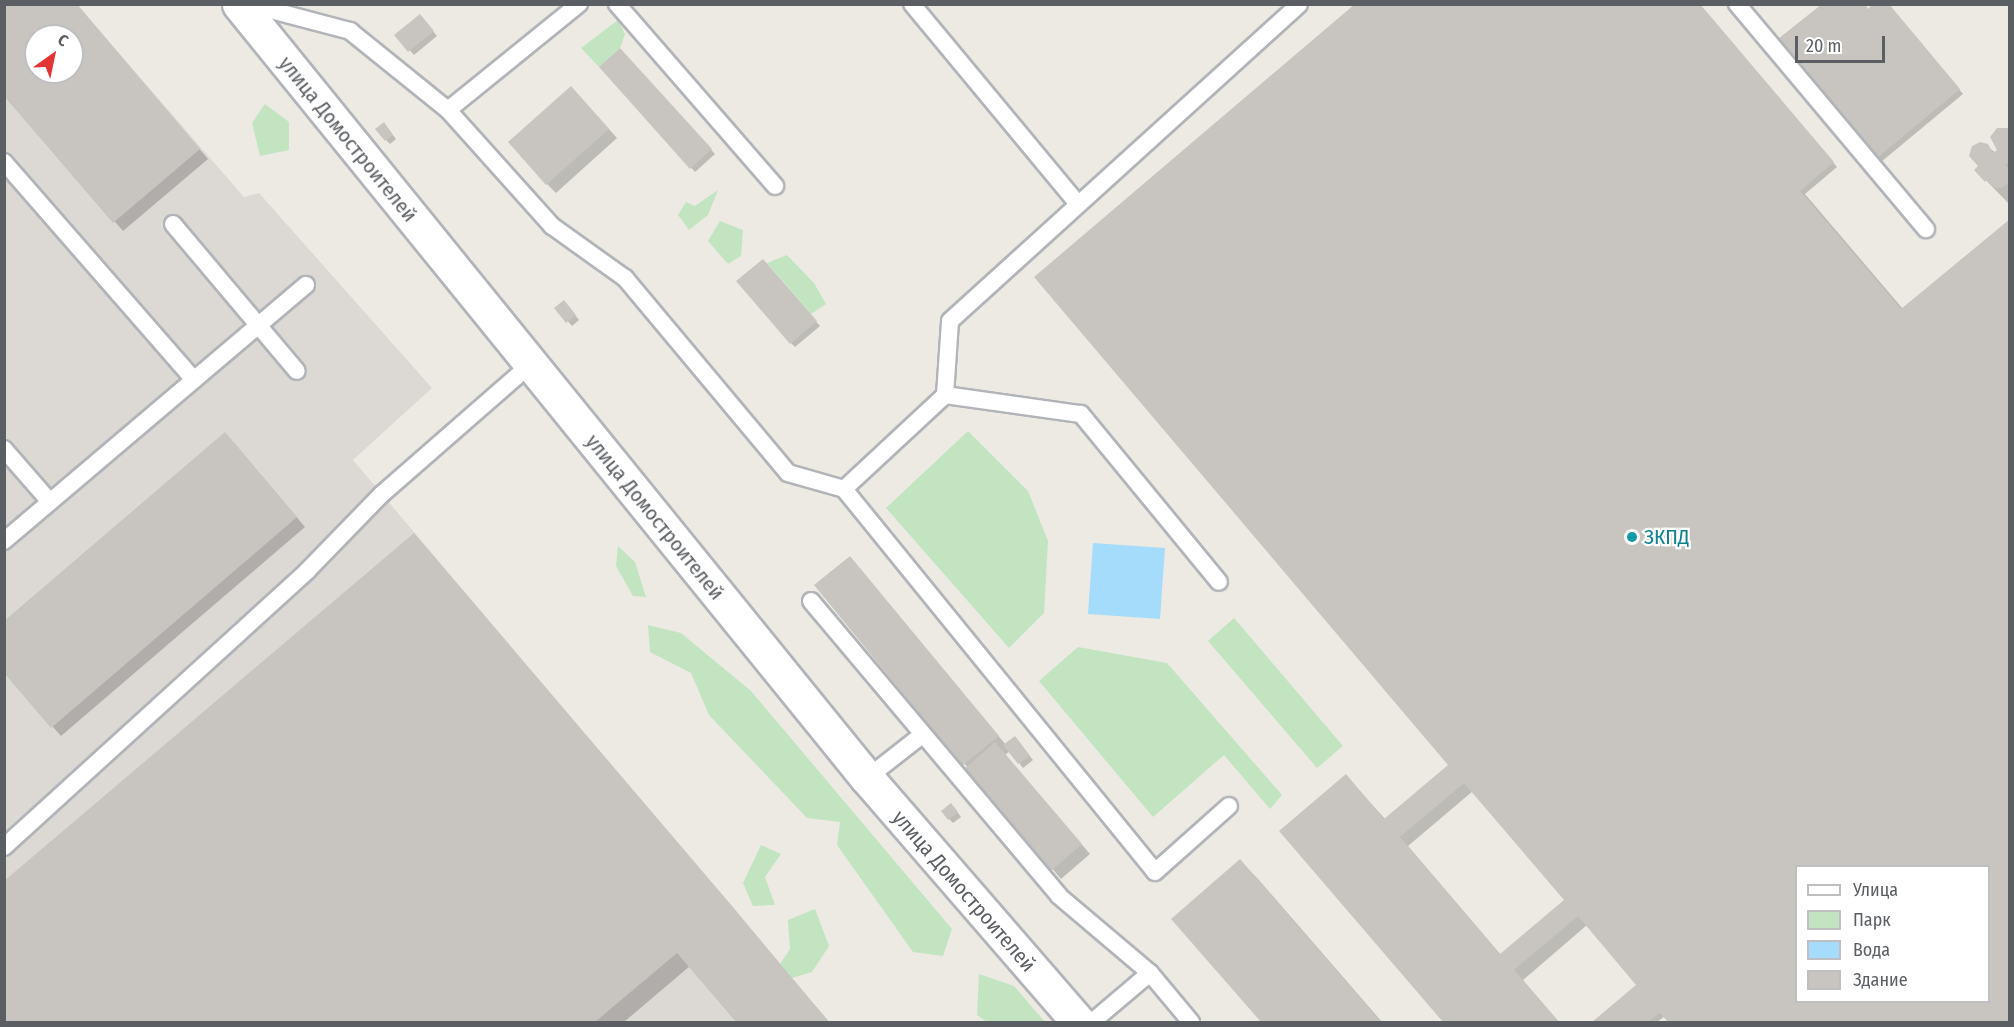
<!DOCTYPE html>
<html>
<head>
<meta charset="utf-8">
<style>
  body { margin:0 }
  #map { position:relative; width:2014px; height:1027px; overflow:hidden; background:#edeae3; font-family:"Fira Sans Condensed",sans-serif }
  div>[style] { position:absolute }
  .industrial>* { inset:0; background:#dcd9d5 }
  .green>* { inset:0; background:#c3e4c0 }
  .water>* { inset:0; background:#a5dcfb }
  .shadow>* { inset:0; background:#0003 }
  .building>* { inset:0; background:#c8c5c0 }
  .roads { filter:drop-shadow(2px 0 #b1b4b8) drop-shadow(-2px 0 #b1b4b8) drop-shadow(0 2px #b1b4b8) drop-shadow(0 -2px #b1b4b8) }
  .service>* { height:16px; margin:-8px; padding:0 8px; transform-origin:8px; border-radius:8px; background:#fff }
  .minor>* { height:33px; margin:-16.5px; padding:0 16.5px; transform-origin:16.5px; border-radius:16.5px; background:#fff }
  .dots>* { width:16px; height:16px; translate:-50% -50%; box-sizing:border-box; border:3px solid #fff; border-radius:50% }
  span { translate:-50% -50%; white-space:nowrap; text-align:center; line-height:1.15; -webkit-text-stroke:4.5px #fff; paint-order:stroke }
  .street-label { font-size:21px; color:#5b5f63 }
  .culture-label { font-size:21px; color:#0d838f }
  .left { translate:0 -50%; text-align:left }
  .frame { position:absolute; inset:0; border:6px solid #5b5f63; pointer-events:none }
  .legend { position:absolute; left:1795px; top:865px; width:195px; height:138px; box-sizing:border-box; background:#fff; border:2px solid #bdbfc1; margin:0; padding:8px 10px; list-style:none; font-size:18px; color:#5b5f63 }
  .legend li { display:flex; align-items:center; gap:12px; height:30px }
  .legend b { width:30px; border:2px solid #bdbfc1 }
  .north { position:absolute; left:24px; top:24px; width:60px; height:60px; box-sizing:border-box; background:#fff; border:2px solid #bdbfc1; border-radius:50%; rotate:33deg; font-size:16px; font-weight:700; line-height:24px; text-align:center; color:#5b5f63 }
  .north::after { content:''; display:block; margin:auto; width:21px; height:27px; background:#e23534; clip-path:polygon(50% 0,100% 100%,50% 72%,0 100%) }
  .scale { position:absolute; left:1795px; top:36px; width:90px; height:27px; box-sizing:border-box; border:3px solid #5b5f63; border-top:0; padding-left:8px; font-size:18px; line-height:21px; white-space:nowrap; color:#5b5f63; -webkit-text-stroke:4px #fff; paint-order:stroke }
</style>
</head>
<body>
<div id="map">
  <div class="industrial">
    <div style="clip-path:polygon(evenodd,5px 5px,77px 5px,244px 197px,259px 193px,432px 388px,353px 460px,829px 1022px,5px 1022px,5px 5px,36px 36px,72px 36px,72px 72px,36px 72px,36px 36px)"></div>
  </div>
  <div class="green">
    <div style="clip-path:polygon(618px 20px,625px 34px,620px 48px,599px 67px,581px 48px)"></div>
    <div style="clip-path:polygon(265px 104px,289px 122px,289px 150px,260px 156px,252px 123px)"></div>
    <div style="clip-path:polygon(718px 190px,708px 215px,689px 230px,678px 215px,686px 202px,695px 206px)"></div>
    <div style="clip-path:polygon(720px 221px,743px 230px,741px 256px,728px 264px,708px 241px)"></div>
    <div style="clip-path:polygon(787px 255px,814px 283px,826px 304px,811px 314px,767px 263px)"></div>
    <div style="clip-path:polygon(968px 431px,1028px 491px,1048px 541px,1044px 613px,1009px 648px,886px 508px)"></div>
    <div style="clip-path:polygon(618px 546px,635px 562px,646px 597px,633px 596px,616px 566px)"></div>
    <div style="clip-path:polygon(1234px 618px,1343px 746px,1317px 768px,1208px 641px)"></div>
    <div style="clip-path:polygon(648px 625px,681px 633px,751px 691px,952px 929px,943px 956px,913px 952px,837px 845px,840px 822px,807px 818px,709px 715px,691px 673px,650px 652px)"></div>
    <div style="clip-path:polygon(1078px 647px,1167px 663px,1282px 795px,1270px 809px,1224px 755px,1153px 817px,1039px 681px)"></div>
    <div style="clip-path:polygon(761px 845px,781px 854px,765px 877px,775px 905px,753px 906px,743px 883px)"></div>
    <div style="clip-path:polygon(815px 909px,829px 946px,812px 972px,792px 978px,780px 964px,790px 949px,788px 920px)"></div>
    <div style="clip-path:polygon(979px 974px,1014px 986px,1045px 1022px,987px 1022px,977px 1015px)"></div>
  </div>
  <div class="water">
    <div style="clip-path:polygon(1093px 543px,1165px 548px,1160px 619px,1088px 614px)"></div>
  </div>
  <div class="shadow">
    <div style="clip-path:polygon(evenodd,4px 4px,76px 4px,208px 159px,123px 231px,4px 94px,4px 4px,36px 36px,72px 36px,72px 72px,36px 72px,36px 36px)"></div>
    <div style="clip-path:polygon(evenodd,1699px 4px,1837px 167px,1805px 194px,1903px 309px,2010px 221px,2010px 1022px,1670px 1022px,1665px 1016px,1657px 1022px,1594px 1022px,1638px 985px,1587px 925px,1523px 980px,1559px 1022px,1445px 1022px,1281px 831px,1346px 776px,1386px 820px,1448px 767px,1699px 4px,1473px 791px,1570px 905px,1501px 955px,1408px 846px,1473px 791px,1699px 4px,1796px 866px,1988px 866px,1988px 1002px,1796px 1002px,1796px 866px)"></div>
    <div style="clip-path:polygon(1888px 4px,1963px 94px,1881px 162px,1877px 158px,1869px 10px)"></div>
    <div style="clip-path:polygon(424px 20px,437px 36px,414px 55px,397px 36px)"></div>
    <div style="clip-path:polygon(620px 50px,715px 154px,695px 172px,601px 67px)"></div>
    <div style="clip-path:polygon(580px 97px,617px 138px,556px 193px,547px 184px)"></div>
    <div style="clip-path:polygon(384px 124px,396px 139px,390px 144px,386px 140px)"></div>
    <div style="clip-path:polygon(2010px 131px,2010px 205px,1976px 170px,1980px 167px,1984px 144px,1996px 153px)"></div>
    <div style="clip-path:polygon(767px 265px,820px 326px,795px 347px,791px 343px)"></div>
    <div style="clip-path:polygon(568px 306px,579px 320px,572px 326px,556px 308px)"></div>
    <div style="clip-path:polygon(234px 443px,305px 527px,61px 736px,4px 671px)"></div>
    <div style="clip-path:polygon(427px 549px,829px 1022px,738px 1022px,690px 966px,624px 1022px,4px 1022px,4px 883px)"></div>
    <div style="clip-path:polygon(850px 558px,1006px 745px,1019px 742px,1033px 760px,1023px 768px,1010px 751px,1005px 755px,1090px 854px,1061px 879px,816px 586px)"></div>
    <div style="clip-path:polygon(955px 809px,961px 817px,953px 823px,949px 819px)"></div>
    <div style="clip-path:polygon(1240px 861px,1258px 879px,1382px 1022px,1263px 1022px,1174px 919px)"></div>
  </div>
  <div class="building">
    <div style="clip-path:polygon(evenodd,4px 4px,77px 4px,200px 149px,113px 223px,4px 96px,4px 4px,36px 36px,72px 36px,72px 72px,36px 72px,36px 36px)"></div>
    <div style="clip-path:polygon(evenodd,1355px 4px,1700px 4px,1834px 162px,1800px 191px,1901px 309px,2010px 219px,2010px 1022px,1668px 1022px,1660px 1013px,1648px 1022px,1592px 1022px,1636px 985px,1578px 916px,1514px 970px,1559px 1022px,1443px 1022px,1279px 831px,1346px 774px,1384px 819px,1448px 765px,1034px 277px,1355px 4px,1464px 783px,1564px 900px,1500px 954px,1400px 837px,1464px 783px,1355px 4px,1796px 866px,1988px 866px,1988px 1002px,1796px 1002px,1796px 866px)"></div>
    <div style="clip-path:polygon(1822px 4px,1865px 4px,1868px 9px,1873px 4px,1889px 4px,1960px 89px,1876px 159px,1778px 39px)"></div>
    <div style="clip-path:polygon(420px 14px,434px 31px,408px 52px,394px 35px)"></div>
    <div style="clip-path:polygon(620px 48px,712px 149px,690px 169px,599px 67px)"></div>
    <div style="clip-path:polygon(571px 86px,609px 129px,546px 185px,508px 142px)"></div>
    <div style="clip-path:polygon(384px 122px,393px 135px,385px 141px,375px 129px)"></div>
    <div style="clip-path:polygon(1997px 128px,2010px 128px,2010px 161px,2005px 165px,2010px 170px,2010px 183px,2001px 188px,1994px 188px,1987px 180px,1985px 182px,1974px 170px,1978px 166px,1969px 156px,1972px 146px,1980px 142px,1988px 144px,1993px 153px,1997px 150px,1990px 137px)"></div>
    <div style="clip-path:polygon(763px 259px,817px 321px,790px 344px,736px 281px)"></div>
    <div style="clip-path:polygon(564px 300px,576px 315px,566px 323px,554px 308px)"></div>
    <div style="clip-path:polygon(225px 432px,297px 517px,51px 728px,4px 673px,4px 621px)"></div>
    <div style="clip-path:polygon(414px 533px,732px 906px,829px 1022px,736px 1022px,677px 953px,595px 1022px,4px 1022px,4px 881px)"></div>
    <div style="clip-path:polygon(850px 556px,999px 736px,962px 766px,814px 585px)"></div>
    <div style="clip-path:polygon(1015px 736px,1030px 756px,1018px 764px,1003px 745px)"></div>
    <div style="clip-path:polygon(995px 742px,1082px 844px,1051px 871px,964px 769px)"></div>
    <div style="clip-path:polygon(951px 803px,958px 812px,948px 820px,941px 811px)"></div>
    <div style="clip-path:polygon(1240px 859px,1381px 1022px,1261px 1022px,1171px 919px)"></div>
  </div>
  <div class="roads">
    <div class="service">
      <div style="left:248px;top:4px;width:106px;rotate:14.8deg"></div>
      <div style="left:350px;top:31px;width:126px;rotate:38.9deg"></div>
      <div style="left:448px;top:110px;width:156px;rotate:48.1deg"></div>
      <div style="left:552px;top:226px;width:90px;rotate:35.5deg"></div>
      <div style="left:625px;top:278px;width:254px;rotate:50.1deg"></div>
      <div style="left:788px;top:473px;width:58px;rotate:15.9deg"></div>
      <div style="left:844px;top:489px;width:138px;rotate:-42.9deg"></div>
      <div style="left:945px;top:395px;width:74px;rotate:-86.1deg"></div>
      <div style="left:950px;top:321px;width:471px;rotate:-42.2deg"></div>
      <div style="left:617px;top:4px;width:241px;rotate:49deg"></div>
      <div style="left:912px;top:4px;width:259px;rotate:50.3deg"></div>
      <div style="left:1737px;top:4px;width:294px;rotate:50deg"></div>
      <div style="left:448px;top:110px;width:169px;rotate:-39deg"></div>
      <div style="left:4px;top:162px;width:289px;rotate:48.9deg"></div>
      <div style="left:173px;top:224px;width:192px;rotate:49.9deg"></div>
      <div style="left:945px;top:395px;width:137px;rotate:8deg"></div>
      <div style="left:1081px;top:414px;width:217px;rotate:50.6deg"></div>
      <div style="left:4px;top:449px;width:70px;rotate:49deg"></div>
      <div style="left:844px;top:489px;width:493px;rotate:50.9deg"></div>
      <div style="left:1155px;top:872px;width:99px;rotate:-41.7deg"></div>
      <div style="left:4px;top:541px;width:396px;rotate:-40.3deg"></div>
      <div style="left:811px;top:601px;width:385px;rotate:49.9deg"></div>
      <div style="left:1059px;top:896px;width:119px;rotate:40.2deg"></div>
      <div style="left:1150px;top:973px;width:64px;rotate:50.1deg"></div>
      <div style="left:867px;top:778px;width:70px;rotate:-38deg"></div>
      <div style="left:4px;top:847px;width:411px;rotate:-42.3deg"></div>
      <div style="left:308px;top:570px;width:106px;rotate:-45.8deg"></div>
      <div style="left:382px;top:494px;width:198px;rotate:-41.1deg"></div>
      <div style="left:1092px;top:1022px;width:76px;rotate:-40.2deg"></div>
    </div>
    <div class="minor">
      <div style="left:239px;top:4px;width:997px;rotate:50.95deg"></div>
      <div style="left:867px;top:778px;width:323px;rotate:49.1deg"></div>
    </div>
  </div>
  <div class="dots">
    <div style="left:1632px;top:537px;background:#0f9aa8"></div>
  </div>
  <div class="street-label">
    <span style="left:348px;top:139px;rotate:51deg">улица Домостроителей</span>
    <span style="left:655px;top:517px;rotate:51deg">улица Домостроителей</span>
    <span style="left:964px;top:891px;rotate:49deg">улица Домостроителей</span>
  </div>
  <div class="culture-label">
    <span class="left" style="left:1644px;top:537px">ЗКПД</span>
  </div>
  <div class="frame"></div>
  <ul class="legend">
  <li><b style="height:8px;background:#fff"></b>Улица</li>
  <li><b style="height:16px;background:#c3e4c0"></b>Парк</li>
  <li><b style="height:16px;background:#a5dcfb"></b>Вода</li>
  <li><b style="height:16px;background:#c8c5c0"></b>Здание</li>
  </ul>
  <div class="north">С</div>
  <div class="scale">20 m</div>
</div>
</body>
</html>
